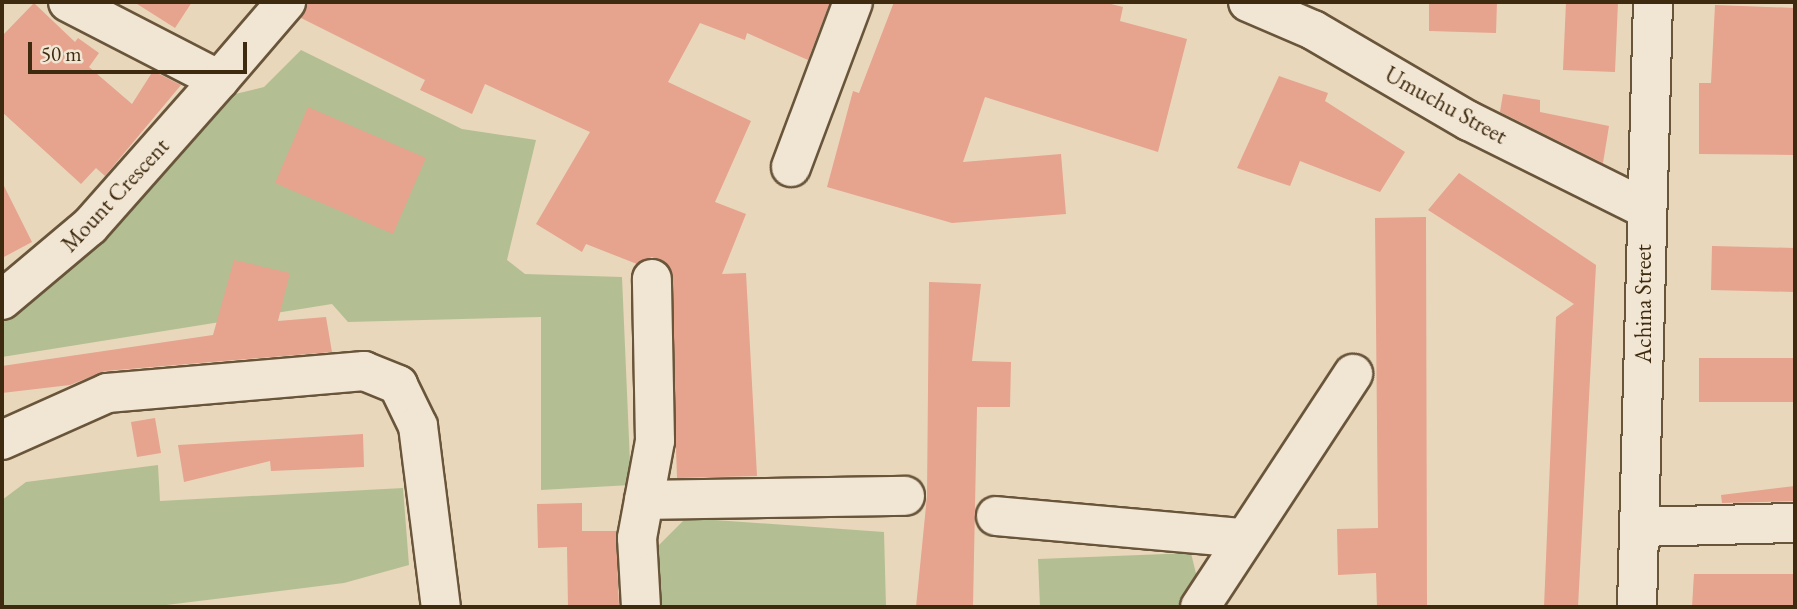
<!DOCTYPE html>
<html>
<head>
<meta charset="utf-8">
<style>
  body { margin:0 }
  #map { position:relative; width:1797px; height:609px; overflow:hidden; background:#e9d7bc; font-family:"EB Garamond",serif }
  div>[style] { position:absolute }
  .green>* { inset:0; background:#b3bf93 }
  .building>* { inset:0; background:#e6a38d }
  .roads { filter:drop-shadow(2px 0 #69553a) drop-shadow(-2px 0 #69553a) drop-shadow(0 2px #69553a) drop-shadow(0 -2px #69553a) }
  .minor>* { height:38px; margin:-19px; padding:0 19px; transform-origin:19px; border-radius:19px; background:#f1e5d3 }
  span { translate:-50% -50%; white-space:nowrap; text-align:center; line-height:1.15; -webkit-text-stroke:5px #f1e5d3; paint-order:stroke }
  .street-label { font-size:23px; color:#3e2a0e }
  .frame { position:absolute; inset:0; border:4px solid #3e2a0e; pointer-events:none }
  .scale { position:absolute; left:28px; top:42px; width:219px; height:32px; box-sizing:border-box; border:4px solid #3e2a0e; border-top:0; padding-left:9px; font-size:21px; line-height:24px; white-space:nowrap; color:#3e2a0e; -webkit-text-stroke:5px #f1e5d3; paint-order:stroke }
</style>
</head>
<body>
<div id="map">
  <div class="green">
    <div style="clip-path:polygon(301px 50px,462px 129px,536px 140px,507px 260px,525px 274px,622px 277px,631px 485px,541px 490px,541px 317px,348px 322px,332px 304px,2px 357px,2px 300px,227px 96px,264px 87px)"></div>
    <div style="clip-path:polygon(158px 465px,160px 501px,403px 488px,409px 565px,344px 583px,150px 607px,2px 607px,2px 500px,26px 482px)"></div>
    <div style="clip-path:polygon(686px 518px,884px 532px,886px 607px,653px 607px,655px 549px)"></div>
    <div style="clip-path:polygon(1191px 553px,1200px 590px,1189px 607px,1040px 607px,1038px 559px)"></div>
  </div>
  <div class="building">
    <div style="clip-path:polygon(134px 2px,192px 2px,175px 28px)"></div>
    <div style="clip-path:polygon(307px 2px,830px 2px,808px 60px,747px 33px,745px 40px,700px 23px,668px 82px,751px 121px,715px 202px,746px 214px,722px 274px,746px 273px,757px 476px,677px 478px,670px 267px,652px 257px,637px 264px,586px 244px,582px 252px,536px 224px,590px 132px,485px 84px,472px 114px,420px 90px,425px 80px,301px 18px)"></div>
    <div style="clip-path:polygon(894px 2px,1103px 2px,1123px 7px,1120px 21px,1187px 39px,1158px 152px,985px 97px,963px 162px,1061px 154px,1066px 214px,952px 223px,827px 187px,853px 91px,859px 93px)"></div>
    <div style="clip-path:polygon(1429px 2px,1497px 2px,1496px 33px,1429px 31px)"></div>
    <div style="clip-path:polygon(1566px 2px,1618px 2px,1615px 72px,1563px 70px)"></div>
    <div style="clip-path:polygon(34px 3px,75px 42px,78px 38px,99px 53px,89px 67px,132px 104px,153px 71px,181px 85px,105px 176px,96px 168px,81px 184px,2px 112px,2px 36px)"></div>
    <div style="clip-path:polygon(1715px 5px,1795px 8px,1795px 155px,1699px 154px,1699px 83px,1711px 83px)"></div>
    <div style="clip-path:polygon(1279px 76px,1328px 93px,1325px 101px,1405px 152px,1380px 192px,1300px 161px,1290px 186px,1237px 168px)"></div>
    <div style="clip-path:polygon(1503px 94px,1540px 100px,1540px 112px,1609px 126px,1603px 163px,1500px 112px)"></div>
    <div style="clip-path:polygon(308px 107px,426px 158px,393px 234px,275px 183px)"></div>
    <div style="clip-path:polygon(1459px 173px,1596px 265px,1578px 607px,1544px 607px,1556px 317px,1574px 304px,1428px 210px)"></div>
    <div style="clip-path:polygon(2px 182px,32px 242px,2px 258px)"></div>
    <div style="clip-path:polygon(1426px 217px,1427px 607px,1377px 607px,1376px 573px,1338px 575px,1337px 529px,1378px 528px,1375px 218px)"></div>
    <div style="clip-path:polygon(1712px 246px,1795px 248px,1795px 292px,1711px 290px)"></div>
    <div style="clip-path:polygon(234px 260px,290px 273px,278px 321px,326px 317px,332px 352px,105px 371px,70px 385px,2px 393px,2px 366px,213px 335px)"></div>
    <div style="clip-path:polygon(929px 282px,981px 284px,972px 361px,1011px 362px,1010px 407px,977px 407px,973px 607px,916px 607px,927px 496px)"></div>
    <div style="clip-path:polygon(1699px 358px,1795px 358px,1795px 402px,1699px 402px)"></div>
    <div style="clip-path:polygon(155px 418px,161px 453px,137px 457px,131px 422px)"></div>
    <div style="clip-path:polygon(363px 434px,364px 467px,271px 471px,270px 461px,184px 482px,178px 445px)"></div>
    <div style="clip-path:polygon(1795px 486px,1795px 501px,1722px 503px,1721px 495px)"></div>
    <div style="clip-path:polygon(582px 503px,582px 531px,616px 531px,619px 607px,568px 607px,567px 547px,538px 548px,537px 504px)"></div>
    <div style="clip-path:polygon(1694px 574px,1795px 574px,1795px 607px,1692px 607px)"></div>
  </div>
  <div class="roads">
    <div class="minor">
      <div style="left:68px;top:2px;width:170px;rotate:27.3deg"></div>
      <div style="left:219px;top:80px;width:103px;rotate:-49.3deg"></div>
      <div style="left:1248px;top:2px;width:71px;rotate:23.3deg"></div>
      <div style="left:1313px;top:30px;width:181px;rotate:30.3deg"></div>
      <div style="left:1469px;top:121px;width:195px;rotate:26.4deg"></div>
      <div style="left:791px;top:167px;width:176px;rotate:-69.4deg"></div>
      <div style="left:2px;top:300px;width:115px;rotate:-40.1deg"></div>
      <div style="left:90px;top:226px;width:195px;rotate:-48.5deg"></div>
      <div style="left:2px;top:440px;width:115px;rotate:-24.1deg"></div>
      <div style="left:107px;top:393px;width:258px;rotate:-4.9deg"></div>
      <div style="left:364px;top:371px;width:37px;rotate:22deg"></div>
      <div style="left:398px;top:385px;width:46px;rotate:64deg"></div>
      <div style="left:418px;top:426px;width:182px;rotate:82.8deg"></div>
      <div style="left:644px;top:500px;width:261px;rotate:-0.9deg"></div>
      <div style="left:996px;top:516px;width:246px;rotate:5.1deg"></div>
      <div style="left:1640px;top:527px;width:155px;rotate:-1.5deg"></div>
      <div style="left:641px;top:607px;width:69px;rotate:-93.3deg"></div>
      <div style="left:637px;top:538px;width:99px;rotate:-79.5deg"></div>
      <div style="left:655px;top:441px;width:162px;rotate:-91.1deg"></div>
      <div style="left:1200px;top:607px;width:279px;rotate:-56.7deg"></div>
      <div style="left:1637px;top:607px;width:605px;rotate:-88.49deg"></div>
    </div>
  </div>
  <div class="street-label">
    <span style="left:1446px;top:105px;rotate:29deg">Umuchu Street</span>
    <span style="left:115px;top:195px;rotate:-47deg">Mount Crescent</span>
    <span style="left:1643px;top:304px;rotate:-90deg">Achina Street</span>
  </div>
  <div class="frame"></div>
  <div class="scale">50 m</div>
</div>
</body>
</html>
